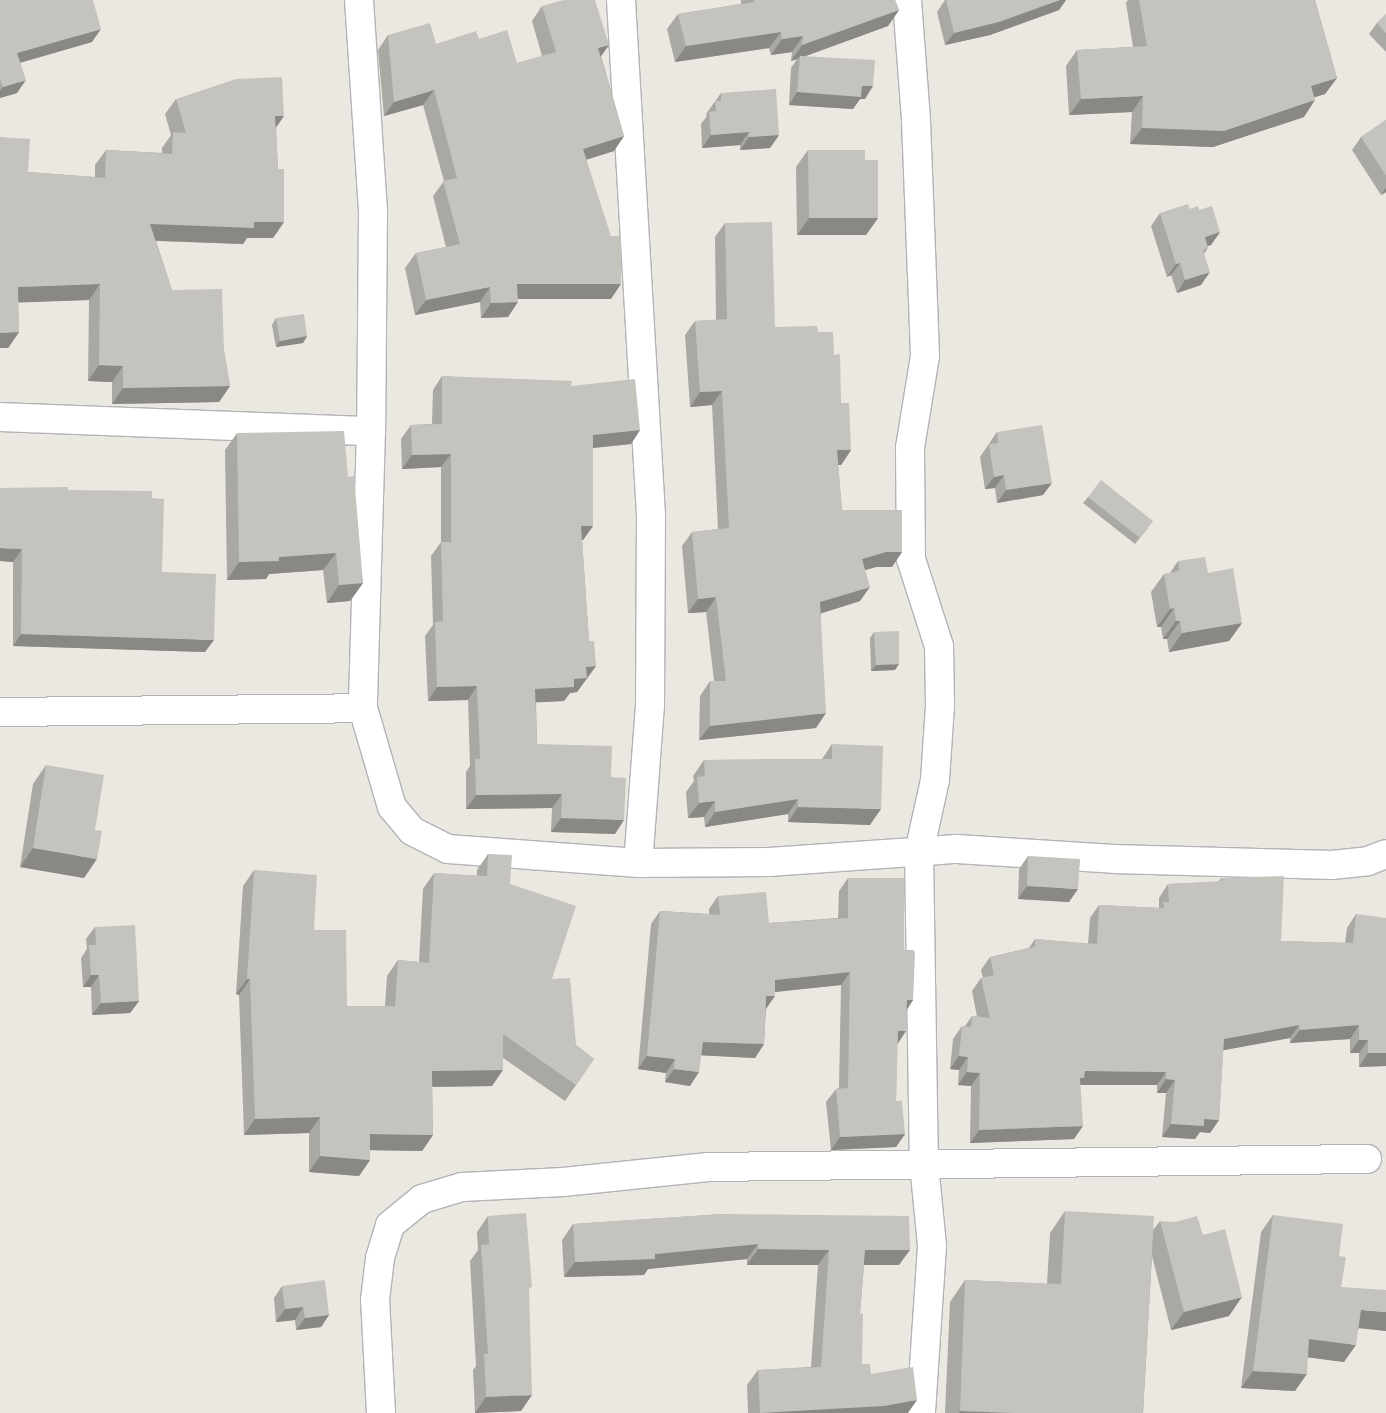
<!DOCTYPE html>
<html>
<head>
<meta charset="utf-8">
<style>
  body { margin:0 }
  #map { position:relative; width:1386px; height:1413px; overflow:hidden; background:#eae8e0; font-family:"Fira Sans",sans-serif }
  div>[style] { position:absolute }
  .roads { filter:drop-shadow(1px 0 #b1b3b6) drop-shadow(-1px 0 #b1b3b6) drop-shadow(0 1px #b1b3b6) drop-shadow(0 -1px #b1b3b6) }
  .street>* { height:28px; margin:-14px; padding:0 14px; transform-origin:14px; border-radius:14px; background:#fff }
  .wall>* { inset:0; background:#a9a8a3 }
  .shaded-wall>* { inset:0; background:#8a8884 }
  .building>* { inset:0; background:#c5c3bd }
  span { translate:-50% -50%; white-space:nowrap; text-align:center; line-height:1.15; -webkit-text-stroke:5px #fff; paint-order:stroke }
</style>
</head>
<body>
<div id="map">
  <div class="roads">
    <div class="street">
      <div style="left:359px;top:0;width:213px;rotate:86.2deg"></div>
      <div style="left:373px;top:213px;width:218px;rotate:90.5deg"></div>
      <div style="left:371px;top:431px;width:277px;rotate:91.7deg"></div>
      <div style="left:363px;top:708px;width:103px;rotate:73.7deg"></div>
      <div style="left:392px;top:807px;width:31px;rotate:50deg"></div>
      <div style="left:412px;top:831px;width:40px;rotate:26.6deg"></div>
      <div style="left:448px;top:849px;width:191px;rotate:4.2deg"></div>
      <div style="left:638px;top:863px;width:131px;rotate:-0.4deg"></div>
      <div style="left:769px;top:862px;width:188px;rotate:-4deg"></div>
      <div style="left:957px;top:849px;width:157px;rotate:3.6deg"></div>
      <div style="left:1114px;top:859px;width:218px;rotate:1.6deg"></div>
      <div style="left:1332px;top:865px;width:36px;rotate:-6deg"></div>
      <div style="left:1368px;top:861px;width:19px;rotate:-21deg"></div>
      <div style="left:621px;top:0;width:516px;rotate:86.67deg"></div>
      <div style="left:651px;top:515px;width:190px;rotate:90.3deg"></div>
      <div style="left:650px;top:705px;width:158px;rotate:94.3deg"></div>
      <div style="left:907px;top:0;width:120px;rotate:85.7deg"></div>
      <div style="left:916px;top:120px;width:236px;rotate:87.8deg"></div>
      <div style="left:925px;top:356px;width:93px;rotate:99.3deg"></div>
      <div style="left:910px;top:448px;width:111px;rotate:89.5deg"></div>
      <div style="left:911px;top:559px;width:91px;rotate:72.2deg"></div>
      <div style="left:939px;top:646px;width:60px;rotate:89deg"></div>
      <div style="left:940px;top:706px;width:74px;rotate:93.9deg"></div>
      <div style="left:935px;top:780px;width:74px;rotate:102.5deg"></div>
      <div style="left:919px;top:852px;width:312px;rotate:89.1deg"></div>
      <div style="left:924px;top:1164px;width:82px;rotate:84.4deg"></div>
      <div style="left:932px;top:1246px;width:167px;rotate:93.8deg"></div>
      <div style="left:0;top:417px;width:371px;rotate:2.2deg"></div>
      <div style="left:0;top:712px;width:363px;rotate:-0.6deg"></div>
      <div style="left:381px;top:1413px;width:113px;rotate:-93deg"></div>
      <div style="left:375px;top:1300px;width:42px;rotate:-83.2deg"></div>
      <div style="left:380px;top:1258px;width:34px;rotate:-73deg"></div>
      <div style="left:390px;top:1225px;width:41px;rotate:-39.1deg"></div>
      <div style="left:422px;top:1199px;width:42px;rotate:-16.7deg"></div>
      <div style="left:462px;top:1187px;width:101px;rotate:-2.8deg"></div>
      <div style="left:563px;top:1182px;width:146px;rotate:-5.9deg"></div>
      <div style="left:708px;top:1167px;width:659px;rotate:-0.7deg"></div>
    </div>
  </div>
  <div class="wall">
    <div style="clip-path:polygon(0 0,92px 42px,20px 63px,17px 93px,0 98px)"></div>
    <div style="clip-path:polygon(741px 0,895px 0,899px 10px,888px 26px,806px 56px,865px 99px,860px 99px,853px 109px,789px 105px,791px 68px,797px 59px,791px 61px,792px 52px,771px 55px,769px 48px,675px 62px,667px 29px,678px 14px,741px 4px)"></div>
    <div style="clip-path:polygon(945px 0,1066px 0,1059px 10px,990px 35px,945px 45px,937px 12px)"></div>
    <div style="clip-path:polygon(1128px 0,1315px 0,1337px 78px,1325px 94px,1314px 97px,1304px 117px,1213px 147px,1130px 144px,1132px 112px,1069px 115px,1066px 66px,1077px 50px,1133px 47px,1126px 3px)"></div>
    <div style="clip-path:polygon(542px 6px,609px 45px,601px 56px,624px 136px,614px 151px,586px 160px,611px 299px,518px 299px,508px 317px,481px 318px,480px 302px,415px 315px,405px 268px,416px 253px,446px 247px,433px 196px,444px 181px,423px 105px,384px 116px,378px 50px,388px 35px,436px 44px,479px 39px,517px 63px,542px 56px,532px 21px)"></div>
    <div style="clip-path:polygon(1386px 14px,1386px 52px,1369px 34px,1377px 23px)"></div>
    <div style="clip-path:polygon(721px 93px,779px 135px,770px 148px,740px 150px,740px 145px,702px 148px,701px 124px,707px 116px,706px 114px)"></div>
    <div style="clip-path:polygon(176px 99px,276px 128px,278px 169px,284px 222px,273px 238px,247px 238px,243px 244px,156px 241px,172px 290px,224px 351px,230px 386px,219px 402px,112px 404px,112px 382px,88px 381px,89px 300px,18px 302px,19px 332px,8px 348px,0 348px,0 137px,28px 172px,95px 177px,95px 165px,106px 150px,162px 153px,162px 148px,171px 135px,165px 114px)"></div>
    <div style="clip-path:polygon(1386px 120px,1386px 192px,1381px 195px,1352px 150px,1361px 137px)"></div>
    <div style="clip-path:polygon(808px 150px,865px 160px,878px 218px,866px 235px,797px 235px,796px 167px)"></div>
    <div style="clip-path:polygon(1190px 209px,1199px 210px,1220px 232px,1211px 245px,1207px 246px,1208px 248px,1204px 254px,1201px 285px,1177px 293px,1171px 275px,1167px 277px,1151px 226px,1160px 213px)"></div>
    <div style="clip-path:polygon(725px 223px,775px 327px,818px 332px,834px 355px,841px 403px,851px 450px,841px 465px,838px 465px,842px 510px,902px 552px,892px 567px,876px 567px,865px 570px,860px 601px,821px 613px,816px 728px,699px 740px,700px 696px,710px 681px,714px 681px,706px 612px,688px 613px,682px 546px,692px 532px,718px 529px,712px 405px,690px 407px,685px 335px,695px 321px,716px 320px,715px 237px)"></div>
    <div style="clip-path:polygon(276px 318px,307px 336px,303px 343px,276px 347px,272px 325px)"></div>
    <div style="clip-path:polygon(442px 376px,571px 386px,640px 430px,631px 444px,593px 448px,593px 526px,583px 540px,582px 540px,589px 641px,596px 666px,577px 692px,570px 693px,564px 701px,536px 702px,537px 744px,611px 777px,615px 834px,551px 832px,552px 808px,466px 809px,466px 772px,470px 766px,468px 700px,428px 701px,425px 636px,433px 625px,431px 556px,441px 542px,441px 467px,402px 469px,401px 439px,411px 425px,432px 424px,433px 390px)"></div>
    <div style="clip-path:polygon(997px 432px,1043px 495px,997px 503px,995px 488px,985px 489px,980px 457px)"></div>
    <div style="clip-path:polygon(237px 433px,348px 477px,363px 583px,350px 601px,327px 603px,323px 570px,269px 574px,266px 579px,227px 580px,225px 450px)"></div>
    <div style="clip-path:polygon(68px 490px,152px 498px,162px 572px,205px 652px,13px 646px,13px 562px,0 561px)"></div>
    <div style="clip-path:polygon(1088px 497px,1148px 528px,1135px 544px,1083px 503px)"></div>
    <div style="clip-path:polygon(1178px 561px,1208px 573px,1242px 623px,1229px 641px,1169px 652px,1167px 639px,1163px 639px,1161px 627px,1157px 627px,1151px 592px,1164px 574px,1170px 573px)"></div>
    <div style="clip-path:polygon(874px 632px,895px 670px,871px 671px,870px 638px)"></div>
    <div style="clip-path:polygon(832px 744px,870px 825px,788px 822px,788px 814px,705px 827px,704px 817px,688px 818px,686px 792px,694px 781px,693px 776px,704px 760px,822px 759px)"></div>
    <div style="clip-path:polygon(46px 765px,84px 878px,20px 867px,33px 784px)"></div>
    <div style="clip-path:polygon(488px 854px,510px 884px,552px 979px,576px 1045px,594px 1059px,565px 1101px,503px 1058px,492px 1086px,432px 1087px,433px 1135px,422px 1151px,370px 1150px,370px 1160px,359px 1176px,309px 1172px,309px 1133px,244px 1135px,239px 995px,236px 994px,243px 886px,254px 870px,314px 930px,347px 1006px,385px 1006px,387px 976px,398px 960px,419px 962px,423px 889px,434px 873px,477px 876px,477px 870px)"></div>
    <div style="clip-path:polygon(1028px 856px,1069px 902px,1018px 899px,1019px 869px)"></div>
    <div style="clip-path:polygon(848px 878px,904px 950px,913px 1000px,907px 1010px,897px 1044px,896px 1101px,905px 1134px,896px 1147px,831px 1150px,826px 1102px,836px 1089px,839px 1088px,841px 985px,775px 992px,766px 1009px,764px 1044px,755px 1058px,701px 1055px,690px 1086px,665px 1082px,666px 1073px,638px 1069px,651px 924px,660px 911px,709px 914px,709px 909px,718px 896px,769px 923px,838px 918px,839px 891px)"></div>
    <div style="clip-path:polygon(1221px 878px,1281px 941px,1345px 943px,1347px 928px,1356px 914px,1386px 1066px,1359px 1067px,1359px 1053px,1350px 1053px,1350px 1039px,1290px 1043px,1290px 1038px,1223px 1050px,1219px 1120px,1210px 1133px,1200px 1132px,1195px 1139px,1162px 1137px,1166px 1093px,1157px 1093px,1157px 1085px,1080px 1085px,1074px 1139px,970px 1143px,971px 1086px,958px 1085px,959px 1070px,950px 1069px,953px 1039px,962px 1026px,965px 1026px,972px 1016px,977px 1017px,972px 991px,981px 978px,983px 978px,981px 970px,990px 957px,1029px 948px,1035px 939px,1088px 944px,1090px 918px,1099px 905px,1159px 908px,1159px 898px,1168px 884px,1218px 882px)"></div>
    <div style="clip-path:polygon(95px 927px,139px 1001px,130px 1013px,92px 1015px,91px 987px,83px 987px,81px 958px,87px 949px,86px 939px)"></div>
    <div style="clip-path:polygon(1065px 1211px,1153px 1230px,1160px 1221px,1203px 1235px,1229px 1316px,1171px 1330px,1152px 1256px,1143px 1413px,945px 1413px,950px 1302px,965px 1280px,1047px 1284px,1050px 1233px)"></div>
    <div style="clip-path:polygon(723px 1214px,899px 1265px,864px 1265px,860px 1313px,862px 1364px,908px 1413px,748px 1413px,747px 1385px,758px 1370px,811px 1367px,818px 1265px,747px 1265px,747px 1259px,648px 1269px,644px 1275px,564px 1277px,562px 1240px,573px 1224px)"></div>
    <div style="clip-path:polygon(1273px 1215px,1339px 1256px,1341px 1287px,1386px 1331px,1359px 1328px,1344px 1362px,1308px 1357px,1295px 1391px,1241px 1388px,1261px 1232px)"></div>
    <div style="clip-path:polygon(488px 1216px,529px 1291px,521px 1411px,475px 1413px,473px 1370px,476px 1366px,470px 1261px,478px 1250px,477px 1232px)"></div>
    <div style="clip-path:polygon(282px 1286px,329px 1315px,321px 1327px,296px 1330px,295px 1320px,276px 1322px,274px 1298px)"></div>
  </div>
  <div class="shaded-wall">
    <div style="clip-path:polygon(1060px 0,1066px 0,1059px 10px,990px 35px,945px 45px,954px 33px)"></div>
    <div style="clip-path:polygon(899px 10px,888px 26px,800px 58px,800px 56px,797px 59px,791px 61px,802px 45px)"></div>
    <div style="clip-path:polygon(101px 29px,92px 42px,8px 66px,17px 53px)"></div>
    <div style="clip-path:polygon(781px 32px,769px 48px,675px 62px,686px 46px)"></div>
    <div style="clip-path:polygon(803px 36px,792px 52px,771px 55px,782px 39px)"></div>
    <div style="clip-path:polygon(609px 45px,599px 59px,598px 48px)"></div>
    <div style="clip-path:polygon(1337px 78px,1325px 94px,1300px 102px,1311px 86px)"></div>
    <div style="clip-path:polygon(26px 80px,17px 93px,0 98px,0 91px,3px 87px)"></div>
    <div style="clip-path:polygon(862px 86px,873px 86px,865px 99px,860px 99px,853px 109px,789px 105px,797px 92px)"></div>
    <div style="clip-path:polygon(434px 90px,423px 105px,384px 116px,394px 102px)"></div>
    <div style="clip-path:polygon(1143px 96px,1132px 112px,1069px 115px,1081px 99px)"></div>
    <div style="clip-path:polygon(1315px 100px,1304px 117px,1213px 147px,1130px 144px,1142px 128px)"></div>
    <div style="clip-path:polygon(275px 116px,284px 116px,273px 132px)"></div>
    <div style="clip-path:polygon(749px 132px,740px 145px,702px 148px,711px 135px)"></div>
    <div style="clip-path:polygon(779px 135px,770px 148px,740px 150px,749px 137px)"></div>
    <div style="clip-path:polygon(624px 136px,614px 151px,572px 164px,583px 149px)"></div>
    <div style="clip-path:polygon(1386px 188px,1386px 192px,1381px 195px)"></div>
    <div style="clip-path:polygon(809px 218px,878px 218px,866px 235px,797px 235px)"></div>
    <div style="clip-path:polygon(254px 222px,284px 222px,273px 238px,247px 238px,243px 244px,139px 240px,150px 224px)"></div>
    <div style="clip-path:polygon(1220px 232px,1211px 245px,1196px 249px,1205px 237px)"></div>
    <div style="clip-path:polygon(1180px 263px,1171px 275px,1167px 277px,1176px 264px)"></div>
    <div style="clip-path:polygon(1210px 272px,1201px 285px,1177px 293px,1185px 280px)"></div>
    <div style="clip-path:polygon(100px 284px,89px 300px,7px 303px,18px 287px)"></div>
    <div style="clip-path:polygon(517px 284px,621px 284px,611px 299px,506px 299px)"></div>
    <div style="clip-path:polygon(490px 287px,480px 302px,415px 315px,426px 300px)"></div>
    <div style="clip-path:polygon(518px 302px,508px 317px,481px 318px,491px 303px)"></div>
    <div style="clip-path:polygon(19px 332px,8px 348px,0 348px,0 333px)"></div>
    <div style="clip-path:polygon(307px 336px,303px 343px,276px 347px,280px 341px)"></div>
    <div style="clip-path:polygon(99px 365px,123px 366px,112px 382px,88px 381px)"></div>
    <div style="clip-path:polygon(230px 386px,219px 402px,112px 404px,123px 388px)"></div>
    <div style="clip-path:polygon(722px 391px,712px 405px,690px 407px,700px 392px)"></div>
    <div style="clip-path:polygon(640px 430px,631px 444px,583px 449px,593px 435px)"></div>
    <div style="clip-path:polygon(837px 450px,851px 450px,841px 465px,827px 465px)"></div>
    <div style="clip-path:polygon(451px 454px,441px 467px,402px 469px,412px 455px)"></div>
    <div style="clip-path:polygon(1004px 475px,995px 488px,985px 489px,994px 477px)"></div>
    <div style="clip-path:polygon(1052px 483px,1043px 495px,997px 503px,1006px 490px)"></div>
    <div style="clip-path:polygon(581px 526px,593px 526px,583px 540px,571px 540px)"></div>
    <div style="clip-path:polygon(0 548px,22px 549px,13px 562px,0 561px)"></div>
    <div style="clip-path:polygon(886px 552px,902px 552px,892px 567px,876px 567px,851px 574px,862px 559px)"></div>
    <div style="clip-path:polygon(336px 553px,323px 570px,269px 574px,266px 579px,227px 580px,239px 562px,279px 557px)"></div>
    <div style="clip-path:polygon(363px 583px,350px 601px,327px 603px,339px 585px)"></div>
    <div style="clip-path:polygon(870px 587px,860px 601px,810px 617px,820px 602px)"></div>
    <div style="clip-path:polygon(716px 597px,706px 612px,688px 613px,698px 599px)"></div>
    <div style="clip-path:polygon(1174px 608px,1161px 627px,1157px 627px,1170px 609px)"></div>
    <div style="clip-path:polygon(1176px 621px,1180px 621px,1167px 639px,1163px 639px)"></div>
    <div style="clip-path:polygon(1242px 623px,1229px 641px,1169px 652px,1182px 633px)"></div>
    <div style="clip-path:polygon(21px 634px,214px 640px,205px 652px,13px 646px)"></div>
    <div style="clip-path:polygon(899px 664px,895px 670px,871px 671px,876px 665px)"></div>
    <div style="clip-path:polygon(596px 666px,577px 692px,570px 693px,564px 701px,526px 703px,535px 689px,574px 679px,586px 667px)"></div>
    <div style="clip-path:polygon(477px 686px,468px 700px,428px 701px,437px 687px)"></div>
    <div style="clip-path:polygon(826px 713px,816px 728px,699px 740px,710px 726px)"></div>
    <div style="clip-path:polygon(562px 794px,552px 808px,466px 809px,476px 795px)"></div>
    <div style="clip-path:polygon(798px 799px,788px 814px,705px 827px,715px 812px)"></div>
    <div style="clip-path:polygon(715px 801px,704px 817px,688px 818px,699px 803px)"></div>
    <div style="clip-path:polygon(798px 807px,881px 809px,870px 825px,788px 822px)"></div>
    <div style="clip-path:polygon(561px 818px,624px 820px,615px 834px,551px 832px)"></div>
    <div style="clip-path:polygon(33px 848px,97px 859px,84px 878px,20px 867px)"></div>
    <div style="clip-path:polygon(1027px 886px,1078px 889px,1069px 902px,1018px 899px)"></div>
    <div style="clip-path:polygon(850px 972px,841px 985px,765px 993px,775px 980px)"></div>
    <div style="clip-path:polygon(91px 975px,99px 975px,91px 987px,83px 987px)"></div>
    <div style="clip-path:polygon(247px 979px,250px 979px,239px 995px,236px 994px)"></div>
    <div style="clip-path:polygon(766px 996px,775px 996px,766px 1009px)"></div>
    <div style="clip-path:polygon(907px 1000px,913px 1000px,904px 1013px)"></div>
    <div style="clip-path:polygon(139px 1001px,130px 1013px,92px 1015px,101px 1003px)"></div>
    <div style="clip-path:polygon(1299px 1025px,1290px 1038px,1214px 1052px,1224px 1039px)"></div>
    <div style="clip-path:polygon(1359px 1025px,1350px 1039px,1290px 1043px,1300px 1030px)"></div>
    <div style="clip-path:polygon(898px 1031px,906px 1031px,897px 1045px)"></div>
    <div style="clip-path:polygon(1359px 1040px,1368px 1040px,1359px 1053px,1350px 1053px)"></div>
    <div style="clip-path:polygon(703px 1042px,764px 1044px,755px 1058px,694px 1055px)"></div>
    <div style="clip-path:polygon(1368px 1053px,1386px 1053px,1386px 1066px,1359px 1067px)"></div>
    <div style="clip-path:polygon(647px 1056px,675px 1059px,666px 1073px,638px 1069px)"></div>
    <div style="clip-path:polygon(959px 1056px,968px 1057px,959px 1070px,950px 1069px)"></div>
    <div style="clip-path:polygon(674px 1069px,699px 1072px,690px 1086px,665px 1082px)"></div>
    <div style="clip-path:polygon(503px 1070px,492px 1086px,421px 1087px,432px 1071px)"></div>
    <div style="clip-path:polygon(1085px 1071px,1166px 1072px,1157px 1085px,1080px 1085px,1071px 1091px)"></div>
    <div style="clip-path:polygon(967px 1072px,980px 1073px,971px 1086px,958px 1085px)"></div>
    <div style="clip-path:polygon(1166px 1079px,1175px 1080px,1166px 1093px,1157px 1093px)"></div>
    <div style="clip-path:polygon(320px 1117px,309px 1133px,244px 1135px,255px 1119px)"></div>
    <div style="clip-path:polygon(1204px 1119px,1219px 1120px,1210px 1133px,1200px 1132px,1195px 1139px,1162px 1137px,1171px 1124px)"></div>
    <div style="clip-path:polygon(1083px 1126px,1074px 1139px,970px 1143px,979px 1130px)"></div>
    <div style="clip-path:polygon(370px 1134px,433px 1135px,422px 1151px,359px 1150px)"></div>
    <div style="clip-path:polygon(905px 1134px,896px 1147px,831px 1150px,840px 1137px)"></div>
    <div style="clip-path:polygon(320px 1156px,370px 1160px,359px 1176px,309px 1172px)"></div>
    <div style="clip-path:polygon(758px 1244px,747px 1259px,648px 1269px,644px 1275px,564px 1277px,575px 1262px)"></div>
    <div style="clip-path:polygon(758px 1249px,829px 1250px,818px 1265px,747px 1265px)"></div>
    <div style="clip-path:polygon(865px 1250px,910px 1250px,899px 1265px,854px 1265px)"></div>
    <div style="clip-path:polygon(1242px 1297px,1229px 1316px,1171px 1330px,1184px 1312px)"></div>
    <div style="clip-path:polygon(303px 1307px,295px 1320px,276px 1322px,285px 1309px)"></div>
    <div style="clip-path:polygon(1361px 1310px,1386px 1312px,1386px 1331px,1349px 1327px)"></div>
    <div style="clip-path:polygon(329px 1315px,321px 1327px,296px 1330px,305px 1318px)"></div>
    <div style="clip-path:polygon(1309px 1339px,1356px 1345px,1344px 1362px,1297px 1356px)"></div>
    <div style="clip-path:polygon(1253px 1371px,1307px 1374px,1295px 1391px,1241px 1388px)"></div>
    <div style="clip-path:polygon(532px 1395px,521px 1411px,475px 1413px,486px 1397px)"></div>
    <div style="clip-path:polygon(917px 1400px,908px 1413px,760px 1413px)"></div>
    <div style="clip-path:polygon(960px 1411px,1015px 1413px,959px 1413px)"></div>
  </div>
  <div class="building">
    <div style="clip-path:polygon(0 0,93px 0,101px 29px,17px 53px,26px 80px,3px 87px,0 79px)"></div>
    <div style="clip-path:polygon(564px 0,595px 0,609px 45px,598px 48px,624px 136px,583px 149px,611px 236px,621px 236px,621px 284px,517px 284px,518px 302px,491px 303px,490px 287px,426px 300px,416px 253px,460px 244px,443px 181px,457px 178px,434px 90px,394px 102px,388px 35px,430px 23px,436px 44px,476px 31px,479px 39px,507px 30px,517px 63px,556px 52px,542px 6px)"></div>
    <div style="clip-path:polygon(754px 0,895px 0,899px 10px,802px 45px,803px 36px,782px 39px,781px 32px,686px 46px,678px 14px,754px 2px)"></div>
    <div style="clip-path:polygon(946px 0,1060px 0,999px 22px,954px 33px)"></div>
    <div style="clip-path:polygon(1139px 0,1315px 0,1337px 78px,1311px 86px,1315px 100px,1224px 131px,1142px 128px,1143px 96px,1081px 99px,1077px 50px,1147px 46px)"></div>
    <div style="clip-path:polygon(1386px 14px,1386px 33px,1377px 23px)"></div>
    <div style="clip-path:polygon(800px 56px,875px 60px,873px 86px,862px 86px,861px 97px,797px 92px)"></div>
    <div style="clip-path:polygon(282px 77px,284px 116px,275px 116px,278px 169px,284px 169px,284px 222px,254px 222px,254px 228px,150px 224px,172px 290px,222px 289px,224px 351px,230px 386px,123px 388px,123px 366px,99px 365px,100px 284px,18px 287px,19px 332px,0 333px,0 137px,30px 139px,28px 172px,105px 178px,106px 150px,172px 154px,173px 132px,186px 133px,176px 99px,236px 79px)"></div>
    <div style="clip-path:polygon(776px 89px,779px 135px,749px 137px,749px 132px,711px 135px,709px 112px,716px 111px,715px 101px,721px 101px,721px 93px)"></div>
    <div style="clip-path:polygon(1386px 120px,1386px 176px,1361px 137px)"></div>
    <div style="clip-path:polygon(808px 150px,865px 150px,865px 160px,878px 160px,878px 218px,809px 218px)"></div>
    <div style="clip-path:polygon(1188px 204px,1190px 209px,1198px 206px,1199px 210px,1212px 206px,1220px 232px,1205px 237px,1208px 248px,1203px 250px,1210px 272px,1185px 280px,1180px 263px,1176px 264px,1160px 213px)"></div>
    <div style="clip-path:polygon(772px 222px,775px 327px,817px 326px,818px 332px,833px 332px,834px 355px,840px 354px,841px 403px,849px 403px,851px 450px,837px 450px,842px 510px,902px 510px,902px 552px,886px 552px,862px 559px,870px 587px,820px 602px,826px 713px,710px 726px,710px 681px,726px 681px,716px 597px,698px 599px,692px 532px,729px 528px,722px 391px,700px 392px,695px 321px,727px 319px,725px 223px)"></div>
    <div style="clip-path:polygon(304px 314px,307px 336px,280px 341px,276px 318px)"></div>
    <div style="clip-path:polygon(442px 376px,572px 381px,571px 386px,635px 379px,640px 430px,593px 435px,593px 526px,581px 526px,589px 641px,594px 641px,596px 666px,586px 667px,587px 678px,574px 679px,574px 687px,535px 689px,537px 744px,612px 746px,611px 777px,626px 778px,624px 820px,561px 818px,562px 794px,476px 795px,475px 759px,480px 759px,477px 686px,437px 687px,435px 622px,443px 621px,441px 542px,451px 542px,451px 454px,412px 455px,411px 425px,442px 424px)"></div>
    <div style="clip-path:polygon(1042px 425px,1052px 483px,1006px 490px,1004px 475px,994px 477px,989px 444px,998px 443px,997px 432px)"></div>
    <div style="clip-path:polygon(344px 431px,348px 477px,354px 476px,363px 583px,339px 585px,336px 553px,279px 557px,279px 561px,239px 562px,237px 433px)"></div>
    <div style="clip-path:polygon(1101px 480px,1153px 521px,1140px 538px,1088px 497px)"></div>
    <div style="clip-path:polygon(68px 487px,68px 490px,152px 491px,152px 498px,164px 499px,162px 572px,216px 574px,214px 640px,21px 634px,22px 549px,0 548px,0 488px)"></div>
    <div style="clip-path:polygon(1205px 557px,1208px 573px,1233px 568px,1242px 623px,1182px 633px,1180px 621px,1176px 621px,1174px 608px,1170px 609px,1164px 574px,1179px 571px,1178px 561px)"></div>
    <div style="clip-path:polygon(899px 631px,899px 664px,876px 665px,874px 632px)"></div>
    <div style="clip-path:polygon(832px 744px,883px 746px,881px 809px,798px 807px,798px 799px,715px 812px,715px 801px,699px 803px,697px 777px,705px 776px,704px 760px,832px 759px)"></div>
    <div style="clip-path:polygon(46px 765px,104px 775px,95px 830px,102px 831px,97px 859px,33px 848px)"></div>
    <div style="clip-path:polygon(488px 854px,512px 855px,510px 884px,576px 906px,552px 979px,570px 978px,576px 1045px,594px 1059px,576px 1085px,503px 1034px,503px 1070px,432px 1071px,433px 1135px,370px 1134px,370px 1160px,320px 1156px,320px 1117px,255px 1119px,250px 979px,247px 979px,254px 870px,317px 875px,314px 930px,346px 930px,347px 1006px,395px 1006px,398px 960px,429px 963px,434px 873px,487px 876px)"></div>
    <div style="clip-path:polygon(1028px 856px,1080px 859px,1078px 889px,1027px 886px)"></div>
    <div style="clip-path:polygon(1284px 876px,1281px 941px,1353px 943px,1356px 914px,1386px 918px,1386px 1053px,1368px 1053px,1368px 1040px,1359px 1040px,1359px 1025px,1300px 1030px,1299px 1025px,1224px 1039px,1219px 1120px,1204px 1119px,1204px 1126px,1171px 1124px,1175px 1080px,1166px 1079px,1166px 1072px,1085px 1071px,1084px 1078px,1080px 1078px,1083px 1126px,979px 1130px,980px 1073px,967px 1072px,968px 1057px,959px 1056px,962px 1026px,971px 1027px,972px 1016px,990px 1018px,981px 978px,994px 975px,990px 957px,1035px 947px,1035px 939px,1097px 944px,1099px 905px,1164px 908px,1163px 902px,1169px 902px,1168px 884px,1221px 881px,1221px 878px)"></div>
    <div style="clip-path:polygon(848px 878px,904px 878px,904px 950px,914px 950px,915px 954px,913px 1000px,907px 1000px,906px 1031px,898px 1031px,896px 1101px,902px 1101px,905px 1134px,840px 1137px,836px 1089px,848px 1088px,850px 972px,775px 980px,775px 996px,766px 996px,764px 1044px,703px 1042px,699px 1072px,674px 1069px,675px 1059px,647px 1056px,660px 911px,720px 915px,718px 896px,766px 892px,769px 923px,848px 918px)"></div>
    <div style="clip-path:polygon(135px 925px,139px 1001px,101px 1003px,99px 975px,91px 975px,89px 945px,96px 945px,95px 927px)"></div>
    <div style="clip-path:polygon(1065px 1211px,1154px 1216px,1143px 1413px,1015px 1413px,960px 1411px,965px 1280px,1061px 1284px)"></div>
    <div style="clip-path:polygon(526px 1213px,532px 1287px,529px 1288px,532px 1395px,486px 1397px,484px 1354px,488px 1354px,481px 1245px,489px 1244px,488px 1216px)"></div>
    <div style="clip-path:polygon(723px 1214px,909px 1216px,910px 1250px,865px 1250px,860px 1313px,863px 1314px,862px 1364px,870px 1364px,871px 1374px,913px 1367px,917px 1400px,884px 1406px,760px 1413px,758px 1370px,821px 1367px,829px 1250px,758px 1249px,758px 1244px,655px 1254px,655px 1259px,575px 1262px,573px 1224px)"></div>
    <div style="clip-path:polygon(1273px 1215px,1343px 1224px,1339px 1256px,1346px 1257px,1341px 1287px,1386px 1290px,1386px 1312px,1361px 1310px,1356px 1345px,1309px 1339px,1307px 1374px,1253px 1371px)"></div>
    <div style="clip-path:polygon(1197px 1216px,1203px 1235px,1225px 1229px,1242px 1297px,1184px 1312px,1160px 1221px,1175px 1222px)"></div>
    <div style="clip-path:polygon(325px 1280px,329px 1315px,305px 1318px,303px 1307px,285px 1309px,282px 1286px)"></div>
  </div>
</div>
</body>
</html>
